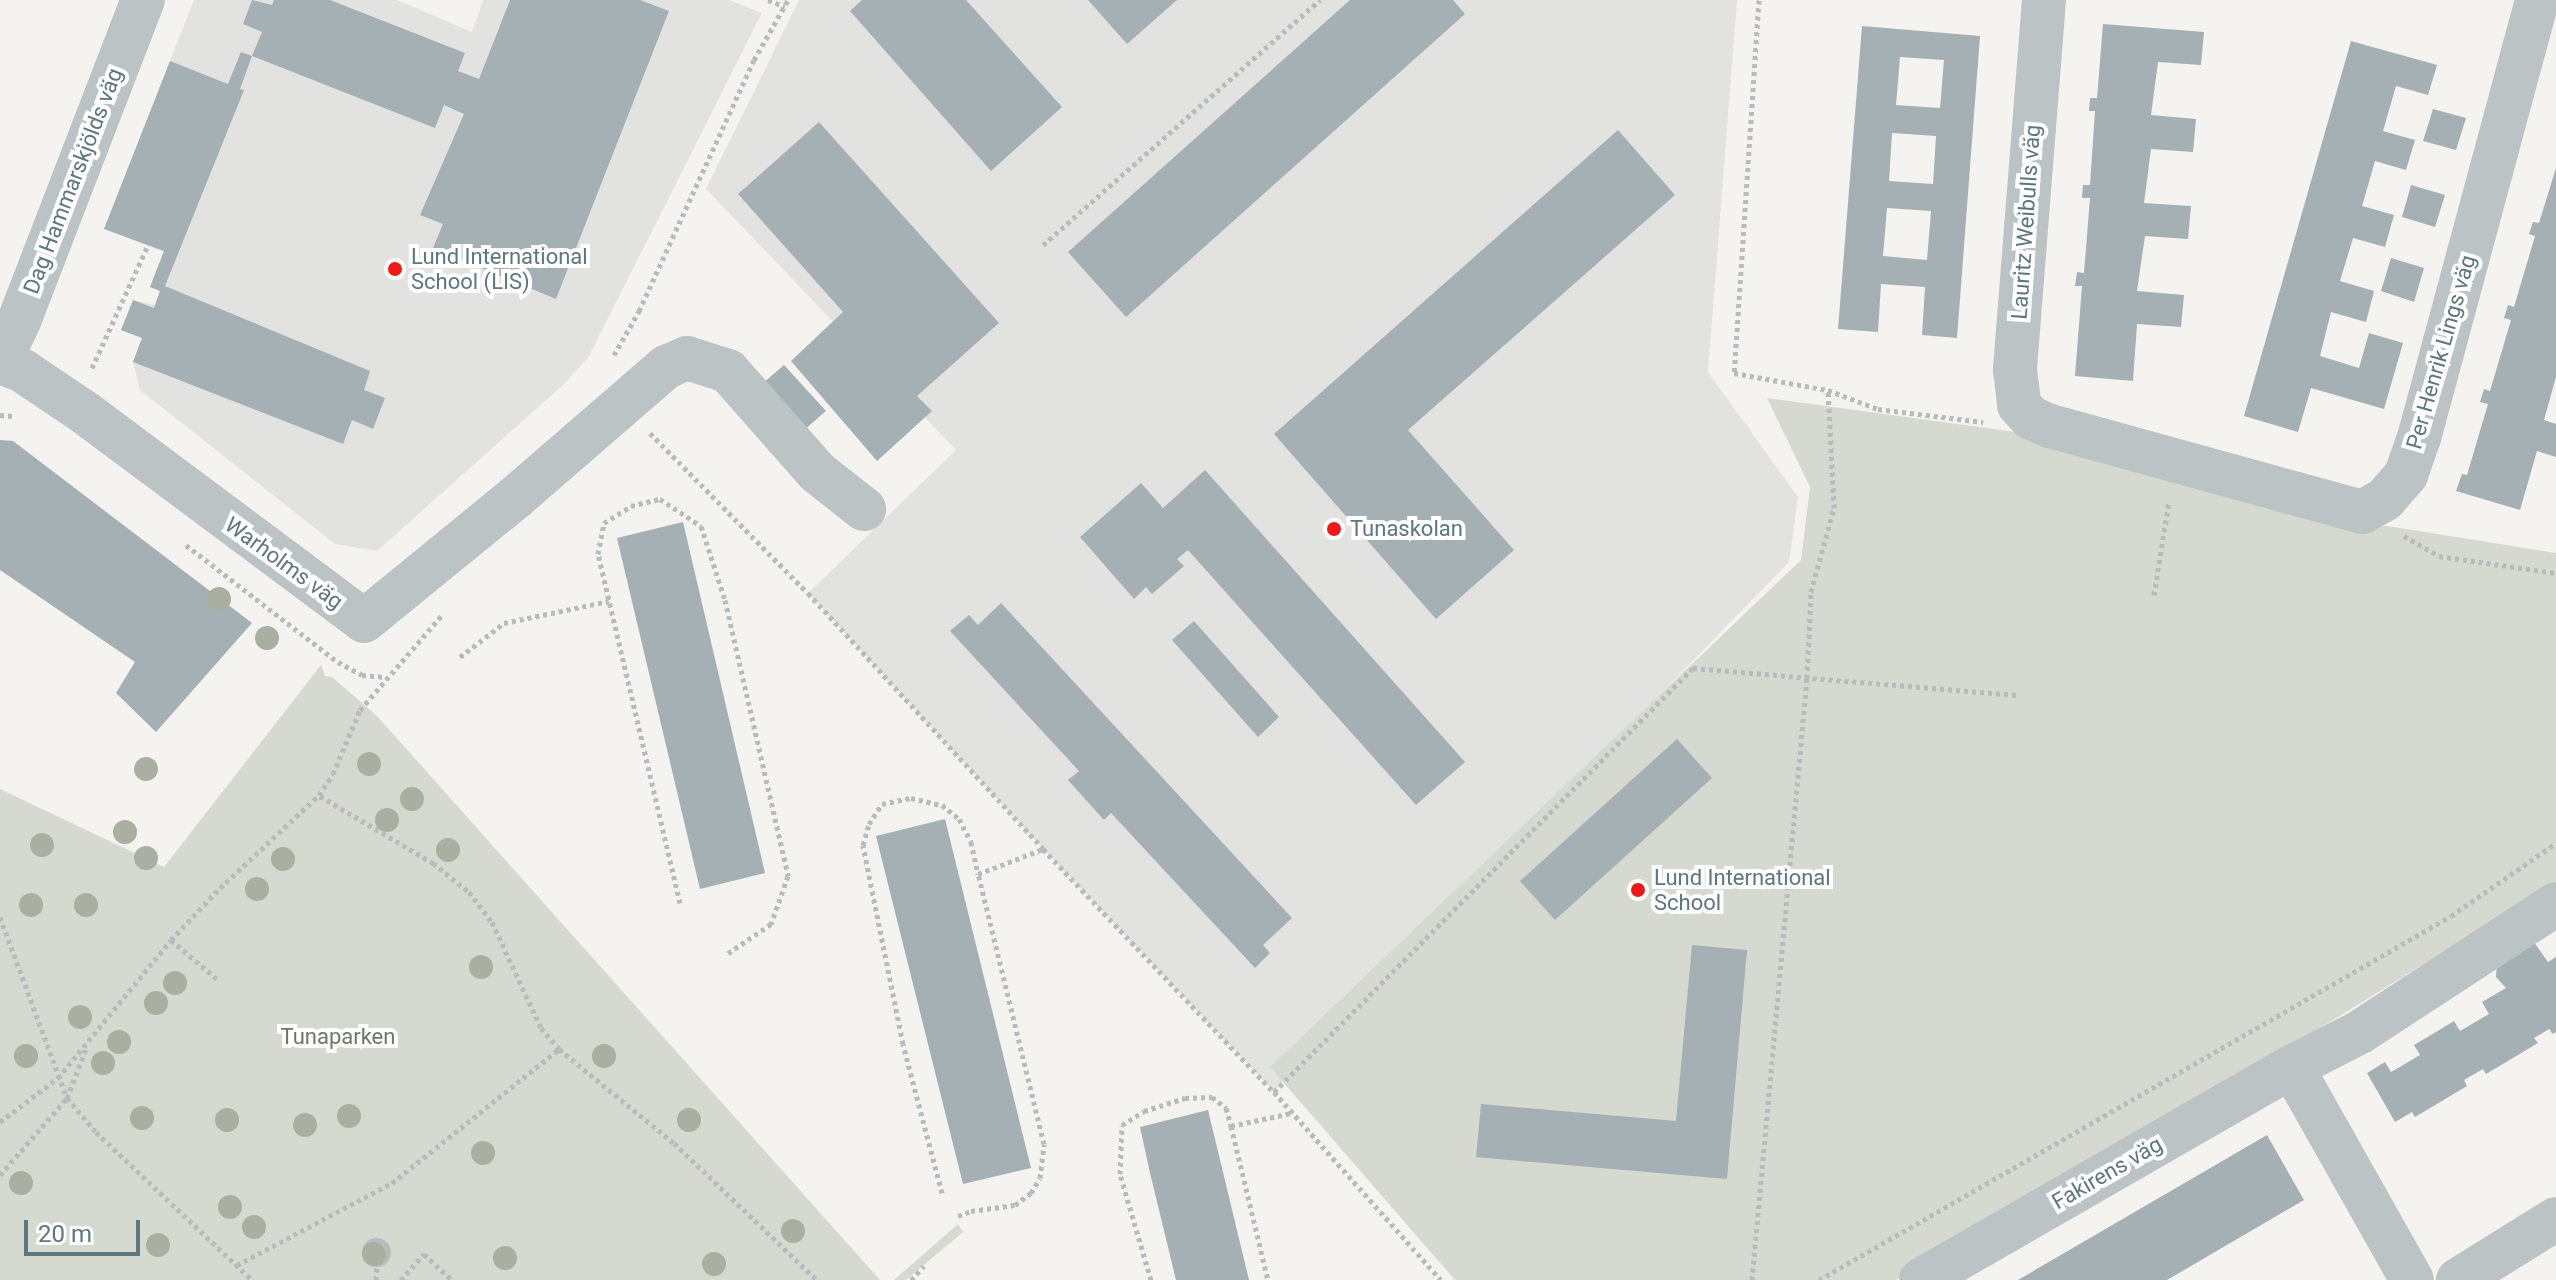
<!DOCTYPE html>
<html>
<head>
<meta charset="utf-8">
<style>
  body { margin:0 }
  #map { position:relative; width:2556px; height:1280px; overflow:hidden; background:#f4f3f0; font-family:Roboto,sans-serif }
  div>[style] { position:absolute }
  .built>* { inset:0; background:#e2e3e1 }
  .green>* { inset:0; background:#d5d9cf }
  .building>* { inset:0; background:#a4b0b3 }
  .path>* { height:5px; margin-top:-2.5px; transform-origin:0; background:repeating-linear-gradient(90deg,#b6bbbc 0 4px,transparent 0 8px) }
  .path>.ring { margin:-2.5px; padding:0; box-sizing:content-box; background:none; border:5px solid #b6bbbc; border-radius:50% }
  .minor>* { height:44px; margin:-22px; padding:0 22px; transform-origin:22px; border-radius:22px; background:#bcc3c5 }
  .trees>* { width:24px; height:24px; margin:-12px; border-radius:50%; background:#a9b0a1 }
  .dots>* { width:22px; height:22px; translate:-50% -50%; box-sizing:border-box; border:4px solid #fff; border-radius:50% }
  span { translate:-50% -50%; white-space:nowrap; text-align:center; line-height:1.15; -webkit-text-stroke:8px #fff; paint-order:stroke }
  .street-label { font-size:22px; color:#5e767d }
  .poi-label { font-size:22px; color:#5e767d }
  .left { translate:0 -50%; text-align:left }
  .park-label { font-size:22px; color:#6b7961 }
  .scale { position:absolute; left:24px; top:1220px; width:116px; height:36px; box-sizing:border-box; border:4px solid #5e767d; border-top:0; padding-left:10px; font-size:24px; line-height:28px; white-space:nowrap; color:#5e767d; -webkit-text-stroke:6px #fff; paint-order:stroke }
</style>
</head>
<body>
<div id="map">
  <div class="built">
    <div style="clip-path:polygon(194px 0,397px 0,472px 32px,483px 0,729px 0,762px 13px,589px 356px,563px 385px,377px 551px,335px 544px,140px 390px,133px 362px,142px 338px,121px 330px,133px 300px,155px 305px,160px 291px,150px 287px,164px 252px,104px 229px)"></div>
    <div style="clip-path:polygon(799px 0,1737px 0,1708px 372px,1798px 497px,1789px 562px,1274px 1092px,1043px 849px,808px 593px,956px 450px,706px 189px)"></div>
  </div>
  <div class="green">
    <div style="clip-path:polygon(1767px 398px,2023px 433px,2362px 522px,2556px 553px,2556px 882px,2330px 1022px,1896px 1280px,1455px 1280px,1270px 1067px,1801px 560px,1810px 487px)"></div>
    <div style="clip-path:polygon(321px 665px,325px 676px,332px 677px,377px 716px,880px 1280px,0 1280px,0 789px,164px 867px)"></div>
    <div style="clip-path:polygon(958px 1224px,963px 1232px,906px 1280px,894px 1280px)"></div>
  </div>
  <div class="building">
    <div style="clip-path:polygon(252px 0,272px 5px,274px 0,330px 0,465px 53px,458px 71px,479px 79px,510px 0,640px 0,669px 11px,556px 299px,433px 248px,443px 224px,420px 215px,464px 114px,444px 105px,435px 128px,252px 56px,240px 89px,244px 90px,165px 286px,370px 371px,364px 390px,385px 398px,373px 429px,352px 420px,343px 444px,133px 362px,142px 338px,121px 330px,133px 300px,154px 308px,160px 291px,150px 287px,164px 251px,104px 229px,170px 61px,228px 84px,241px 52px,252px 56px,262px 32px,243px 24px)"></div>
    <div style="clip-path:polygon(862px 0,966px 0,1062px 107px,991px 171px,850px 11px)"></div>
    <div style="clip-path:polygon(1088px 0,1177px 0,1127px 44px)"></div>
    <div style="clip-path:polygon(1350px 0,1453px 0,1465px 14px,1126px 317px,1068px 252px)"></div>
    <div style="clip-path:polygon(2103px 24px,2204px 32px,2201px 65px,2158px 62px,2151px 115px,2196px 119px,2193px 152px,2151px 149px,2144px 203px,2191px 206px,2188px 239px,2145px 236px,2137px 291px,2184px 295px,2181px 327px,2137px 324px,2133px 381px,2075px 376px,2082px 286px,2075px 286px,2077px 272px,2084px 273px,2090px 198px,2082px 198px,2083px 185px,2090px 185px,2095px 111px,2089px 111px,2090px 98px,2097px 98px)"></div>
    <div style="clip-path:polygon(evenodd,1862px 26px,1980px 36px,1957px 338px,1922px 335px,1925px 287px,1881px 284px,1878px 332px,1838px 329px,1862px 26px,1900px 57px,1944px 60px,1940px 108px,1896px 105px,1900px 57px,1862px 26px,1892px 133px,1936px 136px,1933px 184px,1889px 181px,1892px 133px,1862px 26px,1887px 208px,1931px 211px,1927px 260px,1883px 256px,1887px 208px)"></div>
    <div style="clip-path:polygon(2351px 41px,2437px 65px,2428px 95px,2396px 86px,2383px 131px,2415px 140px,2406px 170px,2375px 161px,2362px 206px,2394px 215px,2385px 247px,2353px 238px,2340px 281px,2374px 291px,2366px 322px,2331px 312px,2320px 356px,2359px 368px,2369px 333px,2403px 343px,2384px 409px,2311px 388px,2298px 432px,2244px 416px)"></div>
    <div style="clip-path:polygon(2433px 109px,2466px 118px,2456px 150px,2423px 141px)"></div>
    <div style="clip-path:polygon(819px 122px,999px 323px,917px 396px,932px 411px,877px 461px,791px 361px,843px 312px,738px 194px)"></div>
    <div style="clip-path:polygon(1618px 130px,1675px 195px,1408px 430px,1514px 550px,1436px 619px,1274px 434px)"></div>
    <div style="clip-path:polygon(2556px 168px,2556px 377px,2544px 420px,2556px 424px,2556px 457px,2537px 451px,2520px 510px,2456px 491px,2462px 474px,2467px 475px,2488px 404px,2480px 402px,2484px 389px,2490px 391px,2511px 320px,2504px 318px,2508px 305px,2514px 307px,2535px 236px,2529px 234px,2533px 222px,2539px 223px)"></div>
    <div style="clip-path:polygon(2411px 185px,2445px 195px,2435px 227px,2402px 217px)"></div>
    <div style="clip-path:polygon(2391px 258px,2424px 268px,2414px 302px,2381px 291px)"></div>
    <div style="clip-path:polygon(784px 365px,826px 411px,804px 430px,762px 384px)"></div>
    <div style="clip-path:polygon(0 440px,13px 441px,252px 623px,156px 732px,116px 693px,135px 662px,0 570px)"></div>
    <div style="clip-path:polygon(1205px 470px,1465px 762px,1416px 805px,1188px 550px,1177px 559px,1184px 566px,1152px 594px,1146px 587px,1134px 599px,1080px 537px,1141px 483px,1163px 508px)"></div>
    <div style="clip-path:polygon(683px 522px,765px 873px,700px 889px,617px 538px)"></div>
    <div style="clip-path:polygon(1001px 603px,1292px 918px,1263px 945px,1270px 953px,1255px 968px,1111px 813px,1104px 820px,1068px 780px,1079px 771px,950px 631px,969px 615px,978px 625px)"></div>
    <div style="clip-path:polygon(1194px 621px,1279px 717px,1258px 737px,1172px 640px)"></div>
    <div style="clip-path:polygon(1677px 739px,1712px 778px,1555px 920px,1520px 881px)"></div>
    <div style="clip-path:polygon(945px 819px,1031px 1168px,963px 1184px,876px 836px)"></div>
    <div style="clip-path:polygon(2531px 938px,2548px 962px,2556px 957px,2556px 1032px,2553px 1034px,2549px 1029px,2534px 1038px,2538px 1043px,2486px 1074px,2483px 1069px,2464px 1080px,2467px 1086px,2415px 1117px,2412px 1112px,2395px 1122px,2367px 1073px,2385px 1062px,2391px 1072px,2420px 1055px,2414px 1045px,2436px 1032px,2454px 1021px,2460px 1031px,2489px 1014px,2482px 1002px,2506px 988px,2496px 977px,2497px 964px)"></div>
    <div style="clip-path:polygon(1692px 945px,1747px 950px,1727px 1179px,1476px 1157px,1481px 1104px,1676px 1121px)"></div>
    <div style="clip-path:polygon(1208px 1110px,1249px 1280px,1176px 1280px,1150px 1173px,1140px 1127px)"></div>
    <div style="clip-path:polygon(2267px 1135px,2304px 1200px,2167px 1280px,2018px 1280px)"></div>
  </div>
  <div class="path">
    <div style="left:768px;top:0;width:18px;rotate:22deg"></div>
    <div style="left:1759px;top:0;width:374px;rotate:93.8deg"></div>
    <div style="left:1734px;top:373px;width:96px;rotate:10.3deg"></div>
    <div style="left:1043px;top:245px;width:370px;rotate:-41.5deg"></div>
    <div style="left:614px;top:355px;width:51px;rotate:-60.4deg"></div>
    <div style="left:639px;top:311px;width:276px;rotate:-65.4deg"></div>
    <div style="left:754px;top:60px;width:69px;rotate:-60.5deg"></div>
    <div style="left:92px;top:368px;width:135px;rotate:-65.5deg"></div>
    <div style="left:0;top:415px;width:12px;rotate:5deg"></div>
    <div style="left:650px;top:433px;width:225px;rotate:45.4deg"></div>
    <div style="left:808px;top:593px;width:348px;rotate:47.4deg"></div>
    <div style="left:1043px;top:849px;width:335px;rotate:46.5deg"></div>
    <div style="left:1274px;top:1092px;width:251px;rotate:48.4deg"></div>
    <div style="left:2404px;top:536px;width:40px;rotate:29.7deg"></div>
    <div style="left:2439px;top:556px;width:118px;rotate:8.3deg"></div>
    <div style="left:186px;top:545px;width:192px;rotate:37.6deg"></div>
    <div style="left:338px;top:662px;width:27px;rotate:28deg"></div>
    <div style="left:362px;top:675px;width:23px;rotate:5deg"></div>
    <div style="left:2154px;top:595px;width:95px;rotate:-80.9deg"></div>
    <div style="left:460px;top:657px;width:56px;rotate:-37.7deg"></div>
    <div style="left:504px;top:623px;width:107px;rotate:-11.8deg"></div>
    <div style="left:320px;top:796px;width:131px;rotate:30.7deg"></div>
    <div style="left:433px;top:863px;width:46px;rotate:38.9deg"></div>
    <div style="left:469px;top:892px;width:38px;rotate:53deg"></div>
    <div style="left:492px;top:922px;width:117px;rotate:65.2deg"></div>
    <div style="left:541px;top:1028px;width:28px;rotate:49deg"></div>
    <div style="left:559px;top:1049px;width:149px;rotate:39.3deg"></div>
    <div style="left:674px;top:1143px;width:198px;rotate:43.8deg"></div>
    <div style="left:680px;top:903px;width:359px;rotate:-103.2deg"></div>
    <div style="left:598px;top:554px;width:32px;rotate:-79deg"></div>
    <div style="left:604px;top:523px;width:32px;rotate:-32deg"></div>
    <div style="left:631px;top:506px;width:30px;rotate:-14deg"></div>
    <div style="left:660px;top:499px;width:49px;rotate:33.4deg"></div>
    <div style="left:701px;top:526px;width:78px;rotate:72deg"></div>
    <div style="left:725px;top:600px;width:283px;rotate:77.1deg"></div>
    <div style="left:788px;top:876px;width:51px;rotate:109.5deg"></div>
    <div style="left:771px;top:924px;width:53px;rotate:145.7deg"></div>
    <div style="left:0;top:917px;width:193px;rotate:69.7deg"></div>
    <div style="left:67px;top:1098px;width:45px;rotate:49.5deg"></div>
    <div style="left:96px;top:1132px;width:215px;rotate:43.5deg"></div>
    <div style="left:171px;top:940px;width:60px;rotate:40.3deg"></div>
    <div style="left:1274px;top:1092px;width:596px;rotate:-45.34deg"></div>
    <div style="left:1693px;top:668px;width:324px;rotate:4.8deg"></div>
    <div style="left:0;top:1122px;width:73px;rotate:-37.2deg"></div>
    <div style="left:58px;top:1078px;width:178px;rotate:-50.7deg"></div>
    <div style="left:171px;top:940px;width:71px;rotate:-46.7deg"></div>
    <div style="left:220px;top:888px;width:136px;rotate:-43.2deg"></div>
    <div style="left:319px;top:795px;width:25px;rotate:-56deg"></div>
    <div style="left:333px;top:774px;width:69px;rotate:-67.1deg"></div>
    <div style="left:360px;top:710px;width:125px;rotate:-49.2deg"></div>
    <div style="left:1231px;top:1126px;width:158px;rotate:76.5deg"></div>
    <div style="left:0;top:1175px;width:102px;rotate:-49deg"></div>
    <div style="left:67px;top:1098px;width:53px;rotate:-68.8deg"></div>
    <div style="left:942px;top:1193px;width:154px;rotate:-104.7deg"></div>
    <div style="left:903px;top:1044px;width:203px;rotate:-101.4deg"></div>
    <div style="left:863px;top:845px;width:22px;rotate:-74deg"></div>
    <div style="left:869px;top:824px;width:24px;rotate:-57deg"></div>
    <div style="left:882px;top:804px;width:30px;rotate:-12deg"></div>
    <div style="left:911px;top:798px;width:32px;rotate:13deg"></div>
    <div style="left:942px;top:805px;width:22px;rotate:39deg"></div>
    <div style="left:959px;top:819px;width:26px;rotate:62deg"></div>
    <div style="left:971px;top:842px;width:33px;rotate:78deg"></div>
    <div style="left:958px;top:1216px;width:14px;rotate:-21deg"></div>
    <div style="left:971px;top:1211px;width:44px;rotate:-7.8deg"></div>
    <div style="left:1015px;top:1205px;width:20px;rotate:-37deg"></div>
    <div style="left:1031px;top:1193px;width:17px;rotate:-59deg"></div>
    <div style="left:1040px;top:1178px;width:34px;rotate:-83deg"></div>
    <div style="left:1044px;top:1144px;width:278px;rotate:-103.7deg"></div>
    <div style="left:978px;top:874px;width:70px;rotate:-21deg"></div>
    <div class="ring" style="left:364px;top:1240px;width:19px;height:19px"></div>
    <div style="left:237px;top:1265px;width:175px;rotate:-27.9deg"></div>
    <div style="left:392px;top:1183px;width:214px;rotate:-38.7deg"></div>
    <div style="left:376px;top:1280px;width:16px;rotate:-86deg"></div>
    <div style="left:401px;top:1280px;width:35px;rotate:-49deg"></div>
    <div style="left:424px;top:1254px;width:38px;rotate:43deg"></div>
    <div style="left:911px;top:1280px;width:19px;rotate:-47deg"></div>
    <div style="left:1151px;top:1280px;width:110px;rotate:-106.3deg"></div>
    <div style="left:1120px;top:1174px;width:49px;rotate:-87.7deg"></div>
    <div style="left:1122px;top:1125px;width:26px;rotate:-32deg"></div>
    <div style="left:1144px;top:1111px;width:43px;rotate:-17.6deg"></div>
    <div style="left:1185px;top:1098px;width:27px;rotate:-2deg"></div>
    <div style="left:1212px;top:1097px;width:18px;rotate:38deg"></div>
    <div style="left:1226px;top:1108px;width:19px;rotate:74deg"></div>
    <div style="left:1231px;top:1126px;width:61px;rotate:-12.2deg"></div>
    <div style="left:1752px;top:1280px;width:605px;rotate:-84.78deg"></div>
    <div style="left:1807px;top:678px;width:86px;rotate:-87.3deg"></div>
    <div style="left:1811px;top:592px;width:87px;rotate:-74.7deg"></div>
    <div style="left:1834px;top:508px;width:118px;rotate:-92.9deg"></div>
    <div style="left:1828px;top:390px;width:53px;rotate:20.8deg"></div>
    <div style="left:1878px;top:409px;width:106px;rotate:7.1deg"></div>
    <div style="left:1819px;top:1280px;width:729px;rotate:-29.94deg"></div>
    <div style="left:2451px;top:916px;width:128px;rotate:-34.8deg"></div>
  </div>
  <div class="minor">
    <div style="left:2044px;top:0;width:371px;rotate:94.5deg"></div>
    <div style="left:2015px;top:370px;width:35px;rotate:83deg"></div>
    <div style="left:2019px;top:405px;width:18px;rotate:47deg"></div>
    <div style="left:2031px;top:418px;width:21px;rotate:23deg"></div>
    <div style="left:2050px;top:426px;width:324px;rotate:15.4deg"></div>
    <div style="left:2362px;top:512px;width:26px;rotate:-29deg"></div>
    <div style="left:2385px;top:499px;width:32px;rotate:-49deg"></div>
    <div style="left:2406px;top:475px;width:39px;rotate:-71deg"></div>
    <div style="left:2419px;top:438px;width:454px;rotate:-74.9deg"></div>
    <div style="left:0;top:361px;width:44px;rotate:-64.6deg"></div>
    <div style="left:19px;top:321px;width:344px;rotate:-68.9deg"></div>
    <div style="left:0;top:362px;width:25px;rotate:21deg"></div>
    <div style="left:23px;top:371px;width:73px;rotate:33.9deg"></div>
    <div style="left:84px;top:412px;width:349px;rotate:36.7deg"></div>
    <div style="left:364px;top:621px;width:196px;rotate:-39.2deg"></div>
    <div style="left:516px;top:497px;width:198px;rotate:-40.9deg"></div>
    <div style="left:666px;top:367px;width:23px;rotate:-23deg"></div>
    <div style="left:687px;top:358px;width:43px;rotate:17.6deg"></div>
    <div style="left:728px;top:371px;width:135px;rotate:48.6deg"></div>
    <div style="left:817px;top:472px;width:60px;rotate:38.2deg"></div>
    <div style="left:2292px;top:1067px;width:244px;rotate:60.6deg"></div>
    <div style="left:1921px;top:1280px;width:428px;rotate:-29.9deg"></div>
    <div style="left:2292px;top:1067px;width:76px;rotate:-27.2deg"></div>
    <div style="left:2360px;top:1032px;width:234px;rotate:-33.1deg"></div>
    <div style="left:2458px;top:1280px;width:115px;rotate:-31.9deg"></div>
  </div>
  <div class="trees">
    <div style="left:219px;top:599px"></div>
    <div style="left:267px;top:638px"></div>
    <div style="left:369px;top:764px"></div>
    <div style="left:146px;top:769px"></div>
    <div style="left:412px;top:799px"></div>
    <div style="left:387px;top:820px"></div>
    <div style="left:125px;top:832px"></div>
    <div style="left:42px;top:845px"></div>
    <div style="left:448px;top:850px"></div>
    <div style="left:146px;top:858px"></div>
    <div style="left:283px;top:859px"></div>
    <div style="left:257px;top:889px"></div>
    <div style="left:31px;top:905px"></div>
    <div style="left:86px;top:905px"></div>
    <div style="left:481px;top:967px"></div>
    <div style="left:175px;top:983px"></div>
    <div style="left:156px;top:1003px"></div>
    <div style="left:80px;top:1017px"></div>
    <div style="left:119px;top:1042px"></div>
    <div style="left:26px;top:1056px"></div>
    <div style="left:604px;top:1056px"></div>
    <div style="left:103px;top:1063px"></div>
    <div style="left:349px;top:1116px"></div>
    <div style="left:142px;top:1118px"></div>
    <div style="left:227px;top:1120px"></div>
    <div style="left:689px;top:1120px"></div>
    <div style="left:305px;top:1125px"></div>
    <div style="left:483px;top:1153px"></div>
    <div style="left:21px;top:1183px"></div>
    <div style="left:230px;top:1207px"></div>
    <div style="left:254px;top:1227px"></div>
    <div style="left:793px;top:1231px"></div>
    <div style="left:158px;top:1245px"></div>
    <div style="left:374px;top:1254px"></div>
    <div style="left:505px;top:1258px"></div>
    <div style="left:714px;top:1264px"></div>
  </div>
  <div class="dots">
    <div style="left:395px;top:269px;background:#ec1918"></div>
    <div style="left:1334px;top:529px;background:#ec1918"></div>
    <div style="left:1638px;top:890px;background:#ec1918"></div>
  </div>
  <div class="street-label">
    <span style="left:73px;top:181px;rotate:-69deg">Dag Hammarskjölds väg</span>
    <span style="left:2026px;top:222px;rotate:-86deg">Lauritz Weibulls väg</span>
    <span style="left:2441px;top:352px;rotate:-74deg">Per Henrik Lings väg</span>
    <span style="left:284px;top:563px;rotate:36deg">Warholms väg</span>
    <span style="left:2107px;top:1173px;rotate:-30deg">Fakirens väg</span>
  </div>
  <div class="poi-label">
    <span class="left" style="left:411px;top:269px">Lund International<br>School (LIS)</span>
    <span class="left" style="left:1350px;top:529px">Tunaskolan</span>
    <span class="left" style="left:1654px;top:890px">Lund International<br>School</span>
  </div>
  <div class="park-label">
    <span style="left:338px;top:1037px">Tunaparken</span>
  </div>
  <div class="scale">20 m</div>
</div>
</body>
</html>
